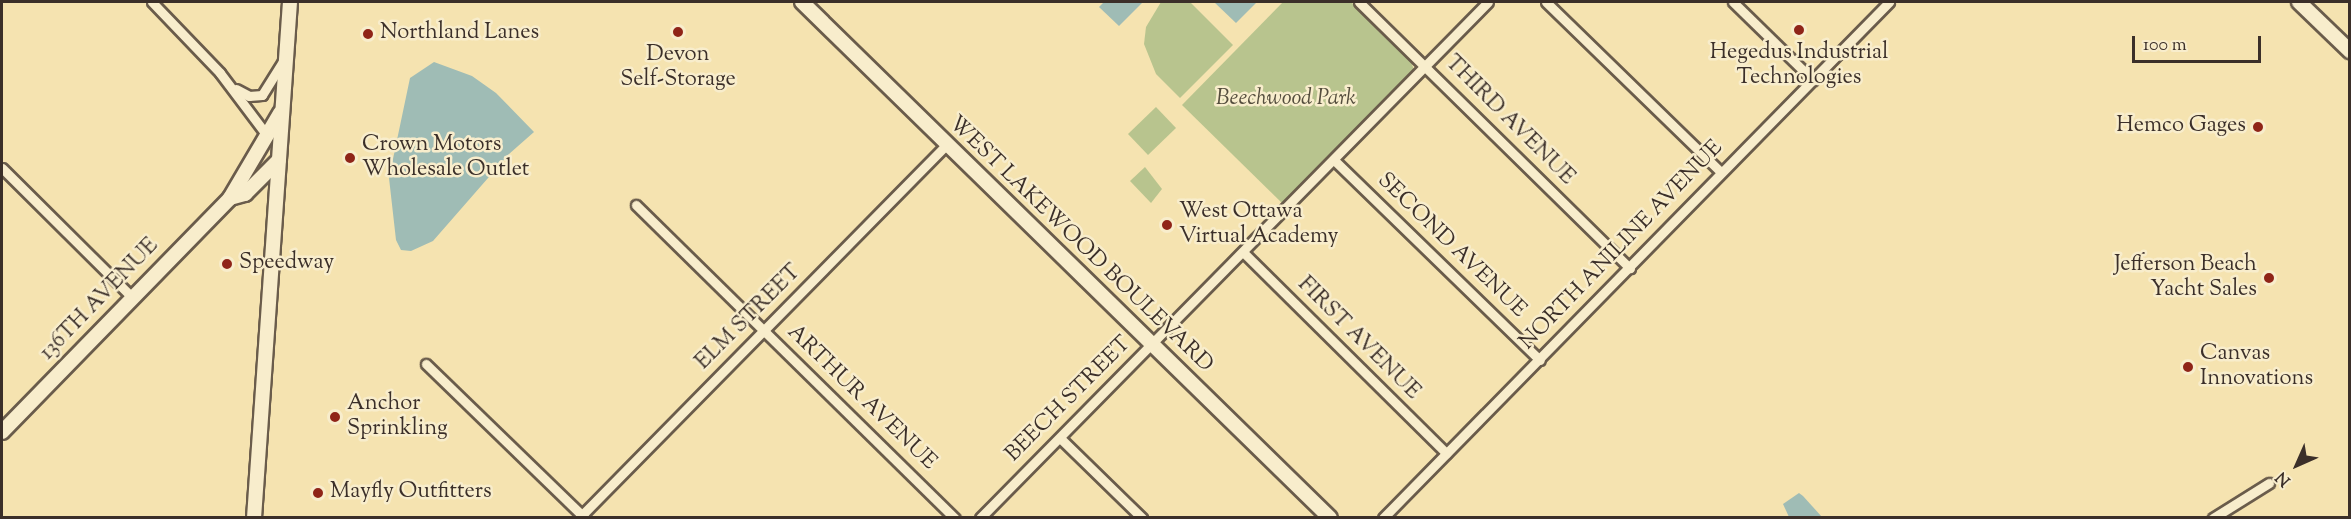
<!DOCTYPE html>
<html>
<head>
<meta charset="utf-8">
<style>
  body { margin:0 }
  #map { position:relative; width:2351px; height:519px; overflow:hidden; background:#f5e3b0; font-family:"Sorts Mill Goudy",serif }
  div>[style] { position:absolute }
  .green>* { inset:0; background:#b8c48e }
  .water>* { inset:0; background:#9fbcb5 }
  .roads { filter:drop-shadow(2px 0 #6a5c4b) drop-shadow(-2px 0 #6a5c4b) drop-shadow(0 2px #6a5c4b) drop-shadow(0 -2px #6a5c4b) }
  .street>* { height:9px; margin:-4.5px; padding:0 4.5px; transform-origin:4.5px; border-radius:4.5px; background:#f8edcc }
  .secondary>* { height:14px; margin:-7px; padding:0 7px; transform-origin:7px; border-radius:7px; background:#f8edcc }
  .dots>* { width:16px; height:16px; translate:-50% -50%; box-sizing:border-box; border:3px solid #f8edcc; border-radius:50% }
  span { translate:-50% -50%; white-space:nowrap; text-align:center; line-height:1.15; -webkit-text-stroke:5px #f8edcc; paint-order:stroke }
  .poi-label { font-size:22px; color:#3b2f29 }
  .left { translate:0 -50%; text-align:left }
  .right { translate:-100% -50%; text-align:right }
  .park-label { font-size:22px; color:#544d3d; font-style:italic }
  .street-label { font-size:22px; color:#3b2f29 }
  .frame { position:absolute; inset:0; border:3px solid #3b2f29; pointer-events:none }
  .north { position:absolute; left:2267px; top:435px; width:60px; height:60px; -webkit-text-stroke:4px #f8edcc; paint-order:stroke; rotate:225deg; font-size:16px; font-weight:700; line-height:24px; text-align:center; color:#3b2f29 }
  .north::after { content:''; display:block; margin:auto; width:21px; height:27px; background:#3b2f29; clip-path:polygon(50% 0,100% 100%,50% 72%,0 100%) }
  .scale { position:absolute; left:2132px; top:36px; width:129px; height:27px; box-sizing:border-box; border:3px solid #3b2f29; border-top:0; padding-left:8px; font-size:18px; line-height:21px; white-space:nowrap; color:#3b2f29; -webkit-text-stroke:4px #f8edcc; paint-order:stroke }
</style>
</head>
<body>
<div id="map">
  <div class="green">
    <div style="clip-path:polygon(1161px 2px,1190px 2px,1233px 45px,1180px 98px,1156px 74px,1144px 44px,1146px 27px)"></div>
    <div style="clip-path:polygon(1283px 2px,1351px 2px,1410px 59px,1414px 70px,1284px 205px,1182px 105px)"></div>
    <div style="clip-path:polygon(1156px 107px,1176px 128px,1148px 155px,1128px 134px)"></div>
    <div style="clip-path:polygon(1145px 167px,1162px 189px,1151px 203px,1130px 181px)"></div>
  </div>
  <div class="water">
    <div style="clip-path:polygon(1104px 2px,1143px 2px,1119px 26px,1099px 7px)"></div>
    <div style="clip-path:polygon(1214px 2px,1257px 2px,1236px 23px)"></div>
    <div style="clip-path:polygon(434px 62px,472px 76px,496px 93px,534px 132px,509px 154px,433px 241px,411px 251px,401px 250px,396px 240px,389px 178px,410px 78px)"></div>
    <div style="clip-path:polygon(1799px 493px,1803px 496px,1822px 517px,1789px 517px,1783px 504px)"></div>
  </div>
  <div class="roads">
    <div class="street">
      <div style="left:152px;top:2px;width:98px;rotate:46.2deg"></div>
      <div style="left:220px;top:73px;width:76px;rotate:53deg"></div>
      <div style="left:1359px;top:2px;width:380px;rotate:44.5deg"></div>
      <div style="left:1546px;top:2px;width:244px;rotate:44.2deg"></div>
      <div style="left:1733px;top:2px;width:112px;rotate:44.3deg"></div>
      <div style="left:236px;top:89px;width:15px;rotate:28deg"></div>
      <div style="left:249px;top:96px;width:13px;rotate:-4deg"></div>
      <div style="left:262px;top:95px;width:39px;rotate:-58deg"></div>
      <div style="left:1334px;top:160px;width:287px;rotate:44.2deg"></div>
      <div style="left:2px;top:168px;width:183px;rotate:44.8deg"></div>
      <div style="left:636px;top:205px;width:447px;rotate:44.5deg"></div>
      <div style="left:1243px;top:252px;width:286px;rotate:44.7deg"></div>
      <div style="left:426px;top:364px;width:221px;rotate:44.1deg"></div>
      <div style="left:1060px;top:438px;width:115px;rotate:44.3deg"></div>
      <div style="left:579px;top:518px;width:525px;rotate:-45.46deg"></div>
      <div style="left:980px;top:518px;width:724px;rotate:-45.45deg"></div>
      <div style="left:1383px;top:518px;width:723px;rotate:-45.56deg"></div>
      <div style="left:2213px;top:518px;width:66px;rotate:-32deg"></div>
    </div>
    <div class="secondary">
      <div style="left:802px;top:2px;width:738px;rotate:44.34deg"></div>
      <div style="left:2299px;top:2px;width:71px;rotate:43.9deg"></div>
      <div style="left:230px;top:198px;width:16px;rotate:-15deg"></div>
      <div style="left:245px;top:194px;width:48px;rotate:-45deg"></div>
      <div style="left:2px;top:432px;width:327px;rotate:-45.7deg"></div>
      <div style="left:230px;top:198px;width:99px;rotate:-59.5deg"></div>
      <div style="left:254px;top:518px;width:517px;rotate:-86.01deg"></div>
    </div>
  </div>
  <div class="dots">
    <div style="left:1799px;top:30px;background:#8f2418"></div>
    <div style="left:678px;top:32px;background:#8f2418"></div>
    <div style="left:368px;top:34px;background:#8f2418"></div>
    <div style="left:2258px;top:127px;background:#8f2418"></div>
    <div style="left:350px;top:158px;background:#8f2418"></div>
    <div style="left:1167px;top:225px;background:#8f2418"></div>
    <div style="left:227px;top:264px;background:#8f2418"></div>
    <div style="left:2269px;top:278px;background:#8f2418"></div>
    <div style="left:2188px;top:367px;background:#8f2418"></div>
    <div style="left:335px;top:417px;background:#8f2418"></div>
    <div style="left:318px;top:493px;background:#8f2418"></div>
  </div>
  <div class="poi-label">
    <span class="left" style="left:380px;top:34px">Northland Lanes</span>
    <span style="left:1799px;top:66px">Hegedus Industrial<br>Technologies</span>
    <span style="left:678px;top:68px">Devon<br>Self-Storage</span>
    <span class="right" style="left:2246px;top:127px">Hemco Gages</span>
    <span class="left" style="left:362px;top:158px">Crown Motors<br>Wholesale Outlet</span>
    <span class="left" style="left:1179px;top:225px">West Ottawa<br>Virtual Academy</span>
    <span class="left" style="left:239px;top:264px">Speedway</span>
    <span class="right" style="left:2257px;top:278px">Jefferson Beach<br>Yacht Sales</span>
    <span class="left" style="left:2200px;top:367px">Canvas<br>Innovations</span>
    <span class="left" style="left:347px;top:417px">Anchor<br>Sprinkling</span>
    <span class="left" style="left:330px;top:493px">Mayfly Outfitters</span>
  </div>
  <div class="park-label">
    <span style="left:1286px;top:100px">Beechwood Park</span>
  </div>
  <div class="street-label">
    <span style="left:1509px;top:121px;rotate:45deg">THIRD AVENUE</span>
    <span style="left:1080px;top:245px;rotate:44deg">WEST LAKEWOOD BOULEVARD</span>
    <span style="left:1451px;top:246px;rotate:44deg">SECOND AVENUE</span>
    <span style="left:1622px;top:246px;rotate:-46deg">NORTH ANILINE AVENUE</span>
    <span style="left:100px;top:300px;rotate:-46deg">136TH AVENUE</span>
    <span style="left:749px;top:318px;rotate:-45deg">ELM STREET</span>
    <span style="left:1358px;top:339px;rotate:45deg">FIRST AVENUE</span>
    <span style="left:861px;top:398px;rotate:44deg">ARTHUR AVENUE</span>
    <span style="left:1069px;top:400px;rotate:-45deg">BEECH STREET</span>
  </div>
  <div class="frame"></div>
  <div class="north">N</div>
  <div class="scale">100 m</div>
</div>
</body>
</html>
